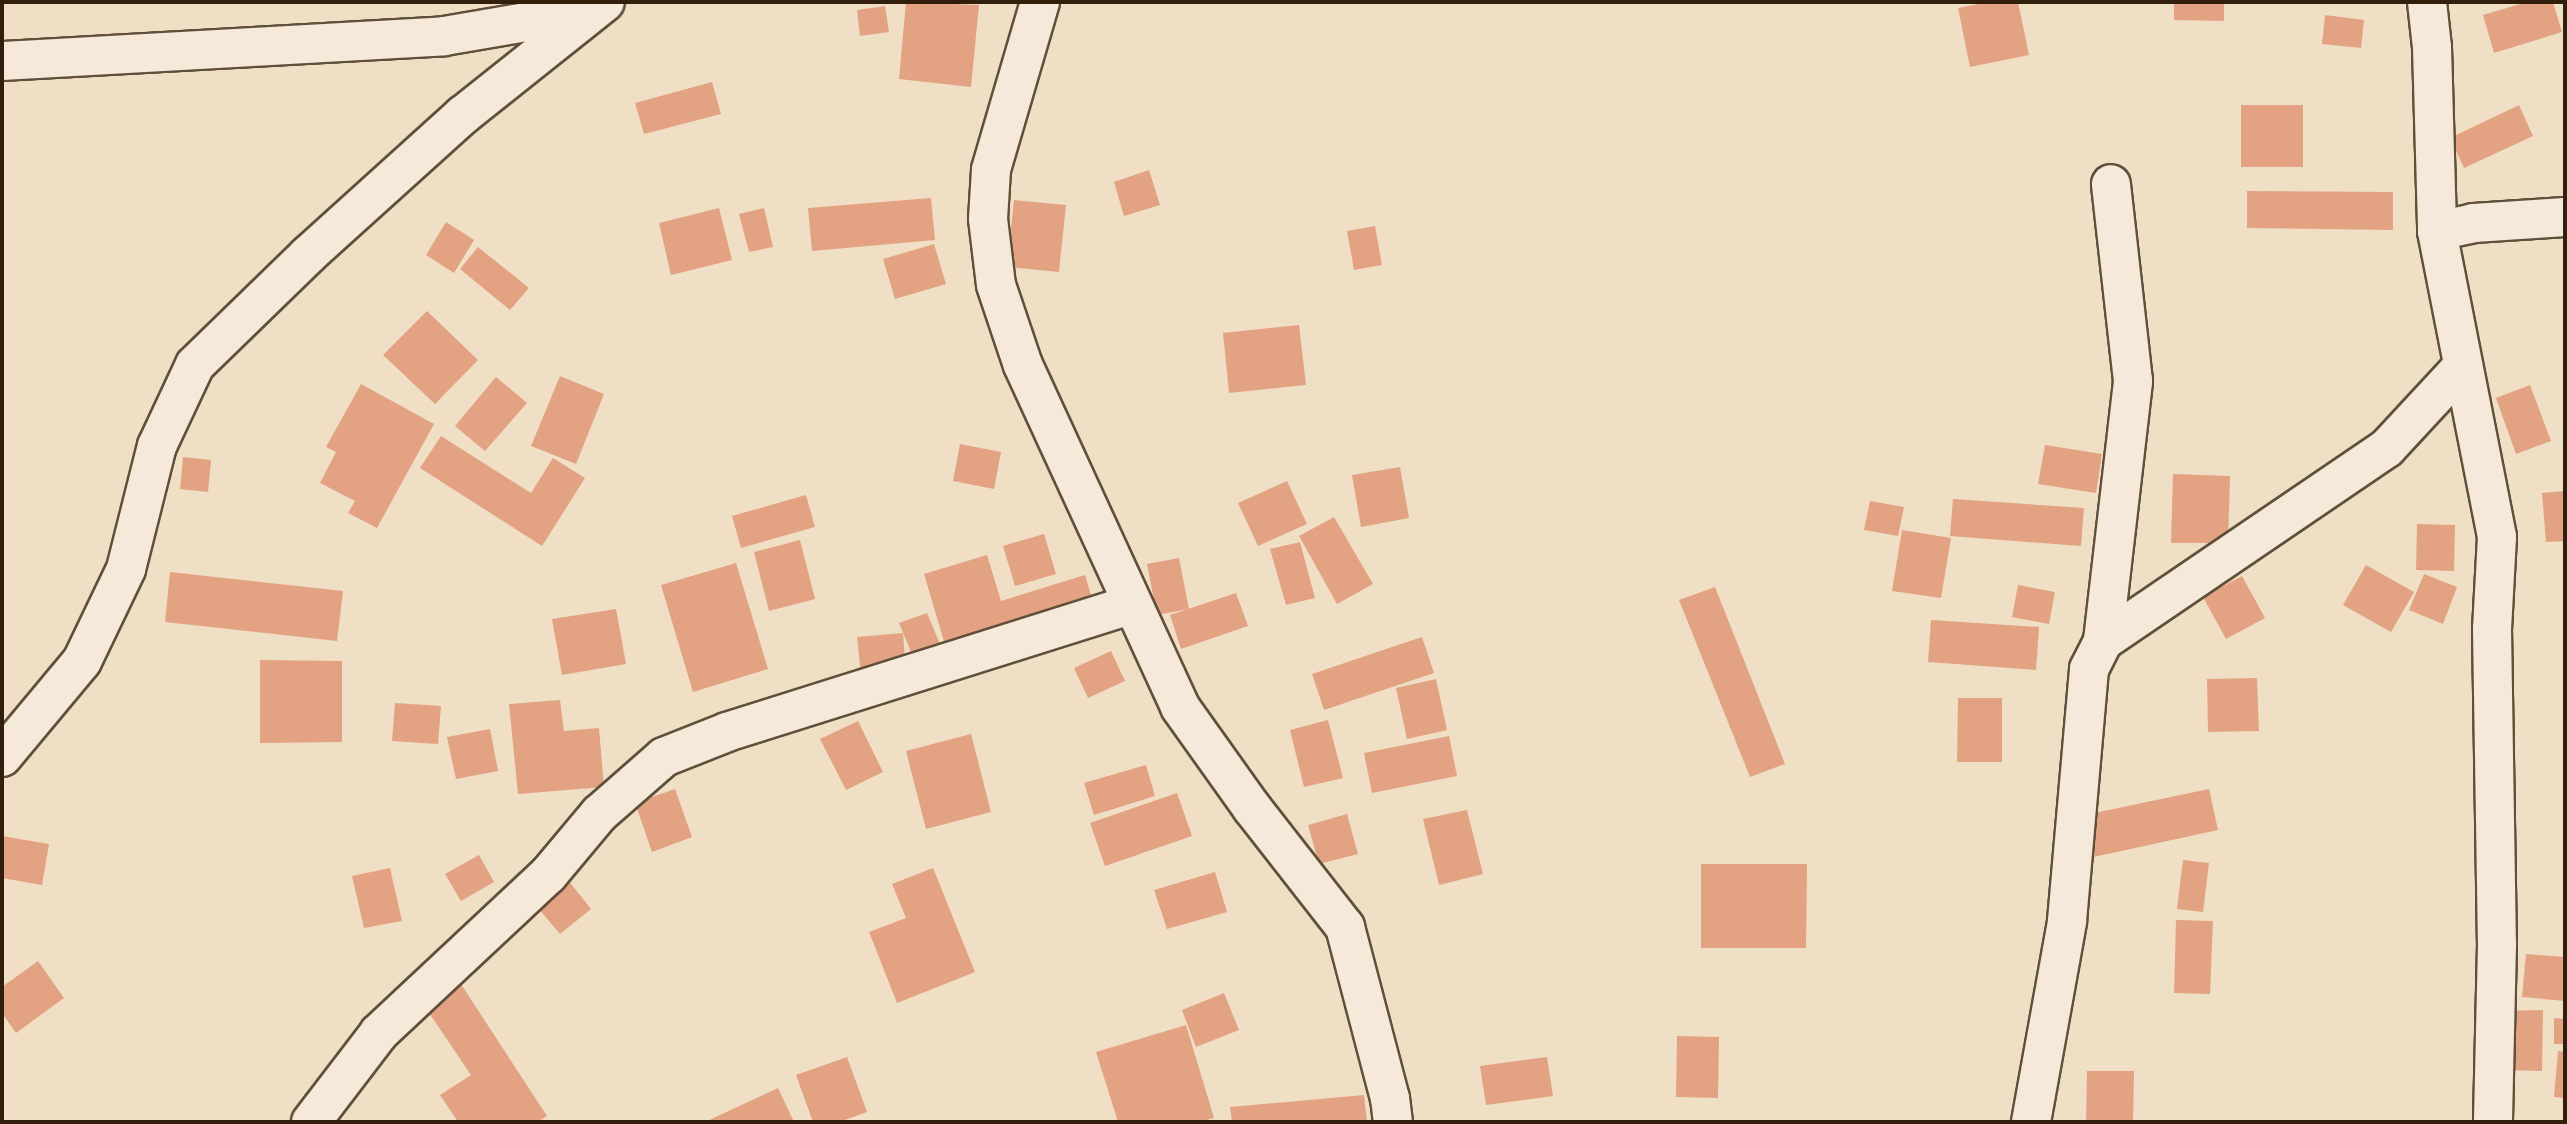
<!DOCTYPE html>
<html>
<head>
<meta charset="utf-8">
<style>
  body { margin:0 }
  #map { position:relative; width:2567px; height:1124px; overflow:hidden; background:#efdfc5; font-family:"IM FELL DW Pica",serif }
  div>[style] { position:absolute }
  .building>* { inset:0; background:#e3a383 }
  .roads { filter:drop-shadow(2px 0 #604f3a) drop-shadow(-2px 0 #604f3a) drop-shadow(0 2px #604f3a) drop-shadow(0 -2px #604f3a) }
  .street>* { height:38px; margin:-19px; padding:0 19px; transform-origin:19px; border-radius:19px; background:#f5ead9 }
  span { translate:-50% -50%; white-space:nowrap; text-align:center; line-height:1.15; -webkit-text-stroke:6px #f5ead9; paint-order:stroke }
  .frame { position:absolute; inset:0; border:4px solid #311f0b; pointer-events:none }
</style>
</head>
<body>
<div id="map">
  <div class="building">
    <div style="clip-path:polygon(906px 2px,979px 5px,971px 87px,899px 79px)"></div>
    <div style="clip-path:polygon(1989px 2px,2018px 2px,2029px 55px,1970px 67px,1958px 8px)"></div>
    <div style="clip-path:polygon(2174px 2px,2224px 2px,2224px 21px,2174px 20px)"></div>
    <div style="clip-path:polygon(2527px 2px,2553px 2px,2562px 32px,2494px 53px,2483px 15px)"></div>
    <div style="clip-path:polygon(885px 6px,889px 32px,860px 36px,857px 10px)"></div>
    <div style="clip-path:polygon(2325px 15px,2364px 20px,2361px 48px,2322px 44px)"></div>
    <div style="clip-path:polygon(712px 82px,721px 114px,644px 134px,635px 103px)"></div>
    <div style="clip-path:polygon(2241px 105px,2303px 105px,2303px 167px,2241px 167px)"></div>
    <div style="clip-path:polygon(2519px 105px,2533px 136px,2464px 168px,2450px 138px)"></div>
    <div style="clip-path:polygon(1149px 170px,1160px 205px,1124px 216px,1114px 182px)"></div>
    <div style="clip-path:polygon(2247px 191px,2393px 192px,2393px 230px,2247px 228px)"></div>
    <div style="clip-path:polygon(931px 198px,935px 240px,812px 251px,808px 208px)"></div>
    <div style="clip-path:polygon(1014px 200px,1066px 205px,1059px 272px,1007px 267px)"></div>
    <div style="clip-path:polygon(719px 208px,732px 260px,671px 275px,659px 223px)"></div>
    <div style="clip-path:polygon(764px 208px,773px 247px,749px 252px,739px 214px)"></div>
    <div style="clip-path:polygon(446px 222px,474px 240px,454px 273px,426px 255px)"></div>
    <div style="clip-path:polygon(1375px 226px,1382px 265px,1354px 270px,1347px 231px)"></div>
    <div style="clip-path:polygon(934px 244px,946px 284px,895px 299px,883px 259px)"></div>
    <div style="clip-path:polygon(478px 247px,529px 288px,510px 310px,460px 269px)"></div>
    <div style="clip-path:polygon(427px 311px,478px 360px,435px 404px,383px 355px)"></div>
    <div style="clip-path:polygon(1299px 325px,1306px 385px,1229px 393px,1223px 333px)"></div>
    <div style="clip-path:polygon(560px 376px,604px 394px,576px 464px,531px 446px)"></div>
    <div style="clip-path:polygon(496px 377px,527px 403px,485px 451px,455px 426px)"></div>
    <div style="clip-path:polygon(361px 384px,434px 424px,377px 528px,348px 513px,355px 501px,320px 483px,336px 452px,326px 447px)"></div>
    <div style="clip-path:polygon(2530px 385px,2551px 441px,2516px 454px,2496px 398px)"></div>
    <div style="clip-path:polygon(441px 436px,531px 493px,553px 458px,585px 478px,542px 546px,420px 468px)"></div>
    <div style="clip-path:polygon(960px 444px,1001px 452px,994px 489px,953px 481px)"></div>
    <div style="clip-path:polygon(2045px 445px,2102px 454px,2096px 493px,2038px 484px)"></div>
    <div style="clip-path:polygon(183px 457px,211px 460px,208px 492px,180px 489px)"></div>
    <div style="clip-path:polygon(1400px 467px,1409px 518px,1361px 527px,1352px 475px)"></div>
    <div style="clip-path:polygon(2173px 474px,2230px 476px,2228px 543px,2171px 543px)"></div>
    <div style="clip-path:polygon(1287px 481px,1307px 524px,1258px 546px,1238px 503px)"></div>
    <div style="clip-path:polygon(2565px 491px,2565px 541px,2546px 542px,2542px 493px)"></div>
    <div style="clip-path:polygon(806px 495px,815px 527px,741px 548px,732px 516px)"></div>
    <div style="clip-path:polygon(1953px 499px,2084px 508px,2081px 546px,1950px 536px)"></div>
    <div style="clip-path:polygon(1870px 501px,1904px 507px,1898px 536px,1864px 530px)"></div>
    <div style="clip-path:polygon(1334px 517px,1373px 584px,1337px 604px,1299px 536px)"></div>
    <div style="clip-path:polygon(2417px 524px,2455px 525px,2454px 571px,2416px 570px)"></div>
    <div style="clip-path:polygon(1902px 530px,1951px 538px,1941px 598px,1892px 591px)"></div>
    <div style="clip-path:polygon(1044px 534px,1056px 574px,1015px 586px,1003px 546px)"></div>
    <div style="clip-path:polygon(800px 540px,815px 599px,769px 611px,754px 552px)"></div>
    <div style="clip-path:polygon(1300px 542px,1315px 598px,1286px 605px,1270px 549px)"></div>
    <div style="clip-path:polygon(987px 555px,1001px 601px,1085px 575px,1096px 611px,948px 655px,924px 574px)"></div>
    <div style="clip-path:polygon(1179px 558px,1189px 609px,1157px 615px,1147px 564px)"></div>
    <div style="clip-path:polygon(736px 563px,768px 669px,693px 692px,661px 585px)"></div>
    <div style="clip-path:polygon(2366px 565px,2414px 592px,2391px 632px,2343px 605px)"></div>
    <div style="clip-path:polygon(170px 572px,343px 591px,337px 641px,165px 622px)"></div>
    <div style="clip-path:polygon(2424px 574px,2457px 587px,2443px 624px,2409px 610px)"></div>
    <div style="clip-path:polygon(2242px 576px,2265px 618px,2226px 639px,2203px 597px)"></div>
    <div style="clip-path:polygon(2018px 585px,2055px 592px,2049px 624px,2012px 617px)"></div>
    <div style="clip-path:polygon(1715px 587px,1785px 764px,1750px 777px,1679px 600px)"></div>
    <div style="clip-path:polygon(1236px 593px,1248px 626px,1181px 649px,1170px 615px)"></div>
    <div style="clip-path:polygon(616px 609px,626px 664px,562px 675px,552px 619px)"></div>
    <div style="clip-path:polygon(927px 613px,943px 651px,915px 662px,899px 623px)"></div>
    <div style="clip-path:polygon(1931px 620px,2039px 627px,2036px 670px,1928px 662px)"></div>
    <div style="clip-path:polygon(903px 633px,906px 672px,861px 675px,857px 637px)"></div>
    <div style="clip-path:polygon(1422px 637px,1434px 673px,1324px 710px,1312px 674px)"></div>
    <div style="clip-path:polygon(1111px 651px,1125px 681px,1088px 698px,1074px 668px)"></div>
    <div style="clip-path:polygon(260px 660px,342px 661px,342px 742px,260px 743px)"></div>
    <div style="clip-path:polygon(2257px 678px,2259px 731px,2208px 732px,2207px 679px)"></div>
    <div style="clip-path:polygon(1436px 679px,1447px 730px,1407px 739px,1396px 688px)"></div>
    <div style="clip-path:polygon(1958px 698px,2002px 698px,2002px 762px,1957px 762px)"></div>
    <div style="clip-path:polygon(560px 700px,564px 731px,599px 728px,604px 787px,518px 794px,509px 704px)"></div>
    <div style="clip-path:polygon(395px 703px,441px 706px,438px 744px,392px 741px)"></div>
    <div style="clip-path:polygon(1328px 720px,1343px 778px,1304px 787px,1290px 730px)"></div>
    <div style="clip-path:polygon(858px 721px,883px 772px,846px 790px,820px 739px)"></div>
    <div style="clip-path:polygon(490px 729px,498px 771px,456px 779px,447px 737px)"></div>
    <div style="clip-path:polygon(971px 734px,991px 812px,926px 829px,906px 751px)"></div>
    <div style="clip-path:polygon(1449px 736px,1457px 776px,1372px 793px,1364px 753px)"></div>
    <div style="clip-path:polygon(1146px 765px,1155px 796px,1094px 815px,1084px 783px)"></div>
    <div style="clip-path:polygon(675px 789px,692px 837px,652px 852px,635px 803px)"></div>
    <div style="clip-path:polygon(2209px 789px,2218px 830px,2089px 858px,2080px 816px)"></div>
    <div style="clip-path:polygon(1177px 793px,1192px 836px,1105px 866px,1090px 823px)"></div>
    <div style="clip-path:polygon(1467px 810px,1483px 874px,1439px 885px,1423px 819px)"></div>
    <div style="clip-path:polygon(1347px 814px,1358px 854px,1319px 864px,1308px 825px)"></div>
    <div style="clip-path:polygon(2px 836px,49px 844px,42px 885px,2px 878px)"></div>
    <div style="clip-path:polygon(479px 855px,494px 882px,461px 901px,445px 874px)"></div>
    <div style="clip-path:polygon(2183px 860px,2209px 863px,2203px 912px,2177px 909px)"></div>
    <div style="clip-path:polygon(1701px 864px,1807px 864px,1806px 948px,1701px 948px)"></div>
    <div style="clip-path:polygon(390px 868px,402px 921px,364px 928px,352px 876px)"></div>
    <div style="clip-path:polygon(933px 868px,975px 972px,897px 1003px,869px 932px,906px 918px,892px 884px)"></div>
    <div style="clip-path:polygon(1215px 872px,1227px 912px,1167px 929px,1154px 890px)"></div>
    <div style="clip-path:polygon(564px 875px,591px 909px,560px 934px,532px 901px)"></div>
    <div style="clip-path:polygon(2176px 920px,2213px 921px,2210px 994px,2174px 993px)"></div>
    <div style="clip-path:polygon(2526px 954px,2565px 957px,2565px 1001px,2522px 997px)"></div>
    <div style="clip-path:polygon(38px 961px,64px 998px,16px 1033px,2px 1013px,2px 987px)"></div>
    <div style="clip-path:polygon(457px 978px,547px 1116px,537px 1122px,458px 1122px,440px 1095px,471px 1075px,421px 1001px)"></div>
    <div style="clip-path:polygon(1224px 993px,1239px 1030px,1196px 1047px,1182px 1010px)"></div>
    <div style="clip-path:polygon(2543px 1010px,2542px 1071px,2502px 1070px,2503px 1011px)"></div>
    <div style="clip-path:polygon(2554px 1018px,2565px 1019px,2565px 1044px,2554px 1044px)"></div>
    <div style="clip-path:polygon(1186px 1025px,1214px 1118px,1199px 1122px,1118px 1122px,1096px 1052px)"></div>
    <div style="clip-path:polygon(1677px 1036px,1719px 1037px,1718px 1098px,1676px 1097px)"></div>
    <div style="clip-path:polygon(2558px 1051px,2565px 1052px,2565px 1098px,2554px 1097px)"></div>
    <div style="clip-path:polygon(847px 1057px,867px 1112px,839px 1122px,813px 1122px,796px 1075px)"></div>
    <div style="clip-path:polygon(1547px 1057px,1553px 1096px,1486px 1105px,1480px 1066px)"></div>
    <div style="clip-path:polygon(2087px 1071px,2134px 1071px,2133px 1122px,2086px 1122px)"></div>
    <div style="clip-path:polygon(778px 1088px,794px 1122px,705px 1122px)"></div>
    <div style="clip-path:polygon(1364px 1095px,1367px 1122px,1232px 1122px,1230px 1107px)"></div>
  </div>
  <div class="roads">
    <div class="street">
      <div style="left:1040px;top:2px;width:175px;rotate:106.3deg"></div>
      <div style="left:991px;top:170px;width:49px;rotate:93.5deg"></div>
      <div style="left:988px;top:219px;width:66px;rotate:83.1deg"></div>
      <div style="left:996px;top:285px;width:84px;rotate:71.4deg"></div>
      <div style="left:1023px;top:365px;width:376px;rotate:65.3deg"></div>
      <div style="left:1180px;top:707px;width:124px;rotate:54.5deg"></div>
      <div style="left:1252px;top:808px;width:151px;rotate:52deg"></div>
      <div style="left:1345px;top:927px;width:177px;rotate:75.3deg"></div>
      <div style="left:1390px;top:1098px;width:24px;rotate:83deg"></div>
      <div style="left:2427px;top:2px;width:45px;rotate:83.7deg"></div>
      <div style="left:2432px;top:47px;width:184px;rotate:88.4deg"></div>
      <div style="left:2437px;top:231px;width:312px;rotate:78.9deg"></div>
      <div style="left:2497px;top:537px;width:92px;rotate:93.1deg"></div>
      <div style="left:2492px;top:629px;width:315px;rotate:89.1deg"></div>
      <div style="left:2497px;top:944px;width:178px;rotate:91.3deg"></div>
      <div style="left:2px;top:61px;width:443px;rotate:-3.2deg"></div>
      <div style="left:444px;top:36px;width:149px;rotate:-9.7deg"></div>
      <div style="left:2437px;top:231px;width:38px;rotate:-12deg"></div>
      <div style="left:2474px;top:223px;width:91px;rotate:-3.8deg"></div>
      <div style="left:2103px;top:641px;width:262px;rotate:-83.4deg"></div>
      <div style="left:2133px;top:381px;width:198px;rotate:-96.4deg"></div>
      <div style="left:2px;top:757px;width:125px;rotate:-50.2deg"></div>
      <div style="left:82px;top:661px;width:102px;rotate:-64.4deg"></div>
      <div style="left:126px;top:569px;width:127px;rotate:-75.9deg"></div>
      <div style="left:157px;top:446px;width:89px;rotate:-64.9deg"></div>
      <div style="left:195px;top:365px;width:158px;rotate:-44.2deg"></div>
      <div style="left:308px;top:255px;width:209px;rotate:-42.1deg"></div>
      <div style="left:463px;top:115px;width:181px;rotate:-38.5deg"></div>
      <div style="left:311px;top:1122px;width:112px;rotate:-52.6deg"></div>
      <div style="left:379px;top:1033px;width:231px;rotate:-43.1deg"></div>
      <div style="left:548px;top:875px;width:80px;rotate:-50.1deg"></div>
      <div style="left:599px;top:814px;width:86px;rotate:-41.2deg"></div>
      <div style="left:664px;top:757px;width:68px;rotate:-21.6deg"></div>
      <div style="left:727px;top:732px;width:423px;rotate:-17.5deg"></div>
      <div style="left:2031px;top:1122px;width:204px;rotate:-79.8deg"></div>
      <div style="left:2067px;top:921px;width:253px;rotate:-85deg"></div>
      <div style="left:2089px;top:669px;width:31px;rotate:-63deg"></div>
      <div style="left:2103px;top:641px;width:343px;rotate:-34.2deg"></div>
      <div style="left:2387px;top:448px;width:110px;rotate:-47.2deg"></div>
    </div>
  </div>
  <div class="frame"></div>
</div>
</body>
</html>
